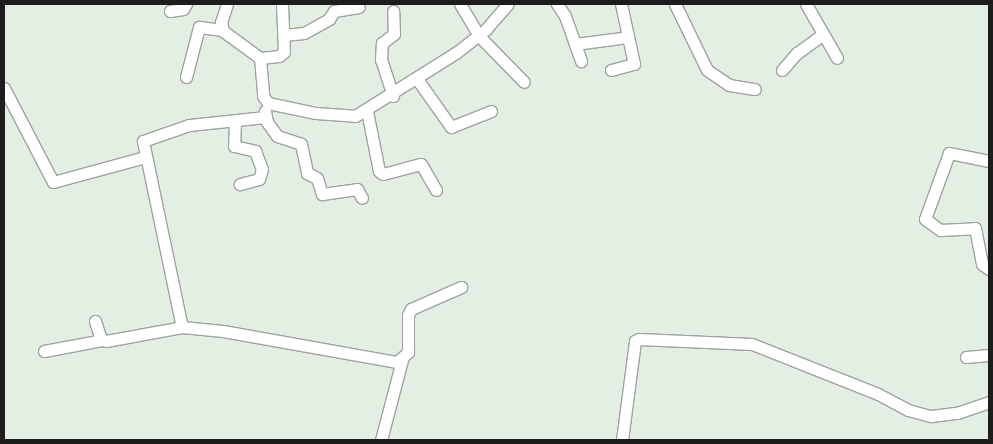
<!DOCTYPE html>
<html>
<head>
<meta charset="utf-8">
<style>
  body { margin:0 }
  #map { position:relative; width:993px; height:444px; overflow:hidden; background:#e2efe2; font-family:"DejaVu Sans",sans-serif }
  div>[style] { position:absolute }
  .roads { filter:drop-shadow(1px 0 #a1a1a1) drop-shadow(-1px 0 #a1a1a1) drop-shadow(0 1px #a1a1a1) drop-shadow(0 -1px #a1a1a1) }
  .minor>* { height:11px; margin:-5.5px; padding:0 5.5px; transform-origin:5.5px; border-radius:5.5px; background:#fff }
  span { translate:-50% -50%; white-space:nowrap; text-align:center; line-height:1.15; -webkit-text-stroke:4.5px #fff; paint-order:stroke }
  .frame { position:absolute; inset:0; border:5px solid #1d1d1d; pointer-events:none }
</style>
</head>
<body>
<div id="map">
  <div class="roads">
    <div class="minor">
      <div style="left:227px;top:4px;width:19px;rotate:108deg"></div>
      <div style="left:221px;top:22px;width:9px;rotate:77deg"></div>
      <div style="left:223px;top:31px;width:46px;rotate:36.1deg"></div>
      <div style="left:260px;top:58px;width:38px;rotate:85deg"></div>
      <div style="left:263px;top:96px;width:9px;rotate:54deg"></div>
      <div style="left:268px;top:103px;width:49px;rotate:11.8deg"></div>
      <div style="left:316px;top:113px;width:39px;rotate:4deg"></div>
      <div style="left:355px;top:116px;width:120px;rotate:-32.1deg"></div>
      <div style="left:457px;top:52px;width:37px;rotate:-38deg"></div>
      <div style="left:486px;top:29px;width:33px;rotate:-49deg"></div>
      <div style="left:460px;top:4px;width:37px;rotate:59deg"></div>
      <div style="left:479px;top:36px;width:64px;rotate:45.6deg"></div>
      <div style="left:557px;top:4px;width:14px;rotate:56deg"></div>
      <div style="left:565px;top:16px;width:48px;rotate:70.4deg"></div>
      <div style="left:675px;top:4px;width:73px;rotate:64.1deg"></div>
      <div style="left:707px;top:70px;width:27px;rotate:34deg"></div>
      <div style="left:729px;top:85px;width:26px;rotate:9deg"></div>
      <div style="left:806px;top:4px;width:62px;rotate:60.1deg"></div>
      <div style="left:170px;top:11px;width:13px;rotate:-9deg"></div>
      <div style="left:183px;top:9px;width:6px;rotate:-59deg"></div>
      <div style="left:284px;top:35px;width:20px;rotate:-6deg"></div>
      <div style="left:304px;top:33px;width:29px;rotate:-29deg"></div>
      <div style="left:329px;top:19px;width:9px;rotate:-58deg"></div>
      <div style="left:334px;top:11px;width:25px;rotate:-9deg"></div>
      <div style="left:575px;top:44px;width:53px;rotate:-7.5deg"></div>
      <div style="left:260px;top:58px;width:19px;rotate:-6deg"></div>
      <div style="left:279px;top:56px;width:6px;rotate:-39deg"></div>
      <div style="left:284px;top:52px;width:48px;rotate:-92.4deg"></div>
      <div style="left:611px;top:70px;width:24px;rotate:-15deg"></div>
      <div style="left:634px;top:64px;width:61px;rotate:-102.2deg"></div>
      <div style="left:782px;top:70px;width:23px;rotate:-49deg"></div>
      <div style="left:797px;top:53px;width:32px;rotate:-36deg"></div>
      <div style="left:186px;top:77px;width:52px;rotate:-75.4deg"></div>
      <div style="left:199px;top:27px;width:24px;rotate:7deg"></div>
      <div style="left:417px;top:79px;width:59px;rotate:54.7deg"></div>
      <div style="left:451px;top:127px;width:43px;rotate:-21.8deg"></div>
      <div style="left:4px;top:88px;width:106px;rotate:62.5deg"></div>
      <div style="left:53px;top:182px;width:95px;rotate:-15.2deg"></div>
      <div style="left:393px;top:96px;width:38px;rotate:-108deg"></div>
      <div style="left:381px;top:60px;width:17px;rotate:-87deg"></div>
      <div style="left:382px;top:43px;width:15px;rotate:-37deg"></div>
      <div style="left:394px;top:34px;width:23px;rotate:-92deg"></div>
      <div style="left:265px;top:111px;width:11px;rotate:80deg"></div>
      <div style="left:267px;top:122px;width:17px;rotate:54deg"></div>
      <div style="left:277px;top:136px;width:25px;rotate:18deg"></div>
      <div style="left:301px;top:144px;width:30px;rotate:78deg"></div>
      <div style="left:307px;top:173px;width:11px;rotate:27deg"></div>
      <div style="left:317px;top:178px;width:17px;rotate:73deg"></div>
      <div style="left:322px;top:194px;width:35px;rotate:-8deg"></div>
      <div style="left:357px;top:189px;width:10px;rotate:61deg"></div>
      <div style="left:367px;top:111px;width:61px;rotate:78.7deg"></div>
      <div style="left:379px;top:171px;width:5px;rotate:37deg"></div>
      <div style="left:383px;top:174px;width:39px;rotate:-15deg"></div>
      <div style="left:421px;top:164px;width:30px;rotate:60deg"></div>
      <div style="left:265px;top:117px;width:76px;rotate:174deg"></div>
      <div style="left:189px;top:125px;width:49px;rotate:160.8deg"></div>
      <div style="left:143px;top:141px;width:190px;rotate:78.2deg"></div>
      <div style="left:182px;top:327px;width:41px;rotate:5.6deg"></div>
      <div style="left:223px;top:331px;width:177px;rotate:10.1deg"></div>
      <div style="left:397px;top:362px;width:15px;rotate:-42deg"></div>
      <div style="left:408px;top:352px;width:37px;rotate:-90deg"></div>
      <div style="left:408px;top:315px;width:7px;rotate:-63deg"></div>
      <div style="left:411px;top:309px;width:55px;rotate:-23.7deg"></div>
      <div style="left:235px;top:121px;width:25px;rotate:92deg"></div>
      <div style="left:234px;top:146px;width:22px;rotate:13deg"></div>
      <div style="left:255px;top:151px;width:19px;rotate:69deg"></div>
      <div style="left:262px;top:169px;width:10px;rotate:107deg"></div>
      <div style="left:259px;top:179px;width:20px;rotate:165deg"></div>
      <div style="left:989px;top:161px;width:41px;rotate:-168.7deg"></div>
      <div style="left:949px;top:153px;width:70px;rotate:110deg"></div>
      <div style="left:925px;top:219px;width:19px;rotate:36deg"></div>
      <div style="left:940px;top:230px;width:35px;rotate:-3deg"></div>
      <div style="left:975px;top:228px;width:37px;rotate:79deg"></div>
      <div style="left:982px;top:264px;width:9px;rotate:36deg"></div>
      <div style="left:95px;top:321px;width:19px;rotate:72deg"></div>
      <div style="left:101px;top:339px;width:5px;rotate:22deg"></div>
      <div style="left:106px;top:341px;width:77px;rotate:-10.4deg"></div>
      <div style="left:44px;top:351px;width:60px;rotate:-10.6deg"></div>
      <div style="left:966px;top:357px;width:23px;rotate:-5deg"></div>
      <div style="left:381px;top:440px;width:83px;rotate:-75.3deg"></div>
      <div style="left:622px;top:440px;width:100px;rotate:-82.5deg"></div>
      <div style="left:635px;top:341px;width:4px;rotate:-27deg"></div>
      <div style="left:639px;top:339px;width:113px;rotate:2.5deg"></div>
      <div style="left:752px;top:344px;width:136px;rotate:21.6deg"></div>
      <div style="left:878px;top:394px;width:34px;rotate:28deg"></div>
      <div style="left:908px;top:410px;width:24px;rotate:15deg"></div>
      <div style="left:931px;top:416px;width:26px;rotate:-7deg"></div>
      <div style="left:957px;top:413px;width:34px;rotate:-19deg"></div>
    </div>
  </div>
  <div class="frame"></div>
</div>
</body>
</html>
